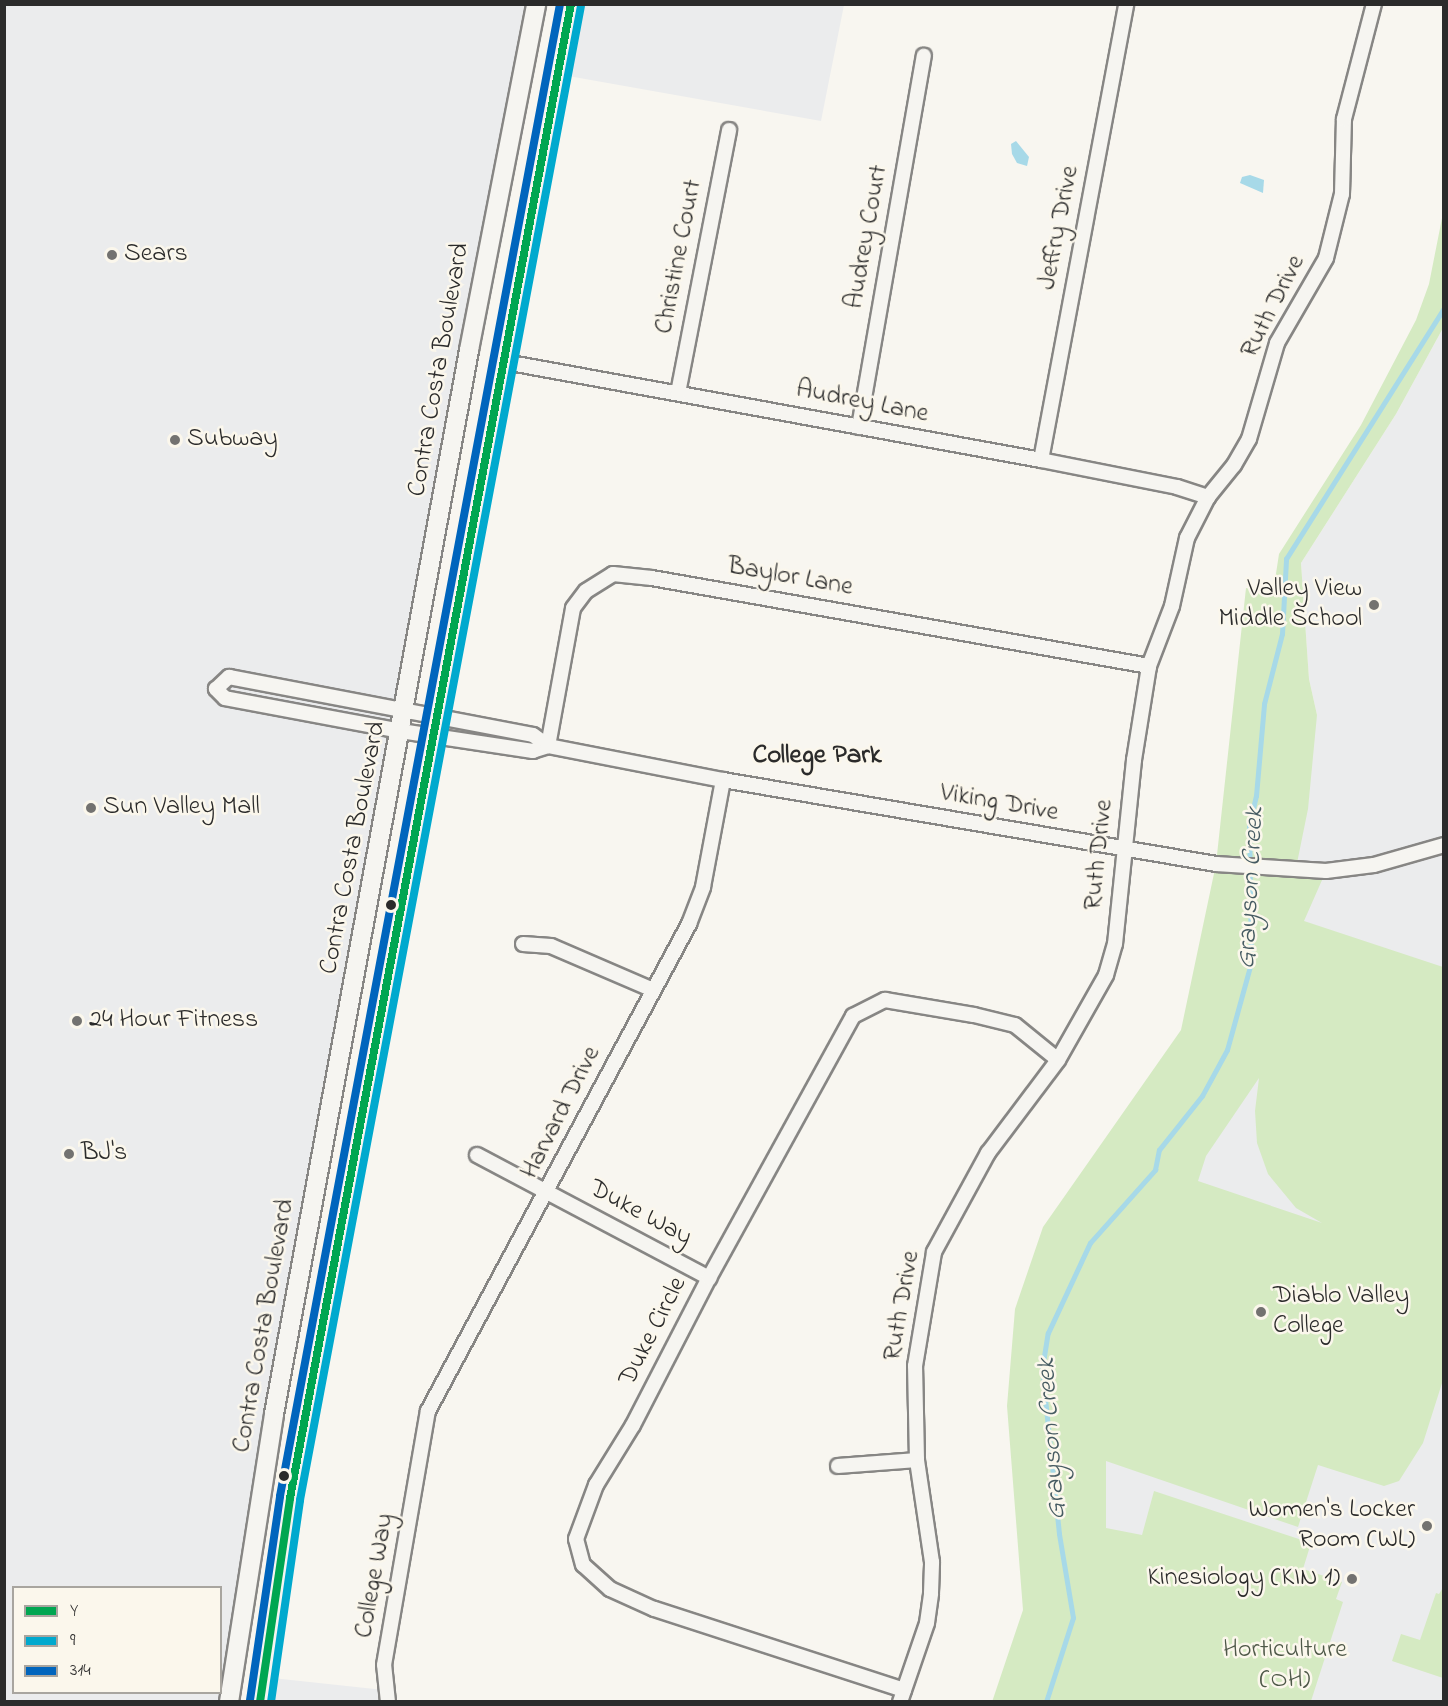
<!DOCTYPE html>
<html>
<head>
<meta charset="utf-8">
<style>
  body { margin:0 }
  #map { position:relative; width:1448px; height:1706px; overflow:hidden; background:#f8f6f0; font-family:"Indie Flower",sans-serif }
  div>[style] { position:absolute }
  .built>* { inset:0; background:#ebeced }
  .green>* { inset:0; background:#d5eac2 }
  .water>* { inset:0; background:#a7d9e8 }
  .stream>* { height:4.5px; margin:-2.25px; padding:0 2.25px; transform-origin:2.25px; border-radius:2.25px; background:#a7d9e8 }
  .roads { filter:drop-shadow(2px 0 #878684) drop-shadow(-2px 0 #878684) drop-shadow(0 2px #878684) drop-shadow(0 -2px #878684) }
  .minor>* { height:14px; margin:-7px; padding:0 7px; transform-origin:7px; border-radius:7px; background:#f6f5f1 }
  .secondary>* { height:18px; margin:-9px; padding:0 9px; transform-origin:9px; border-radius:9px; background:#f6f5f1 }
  .bus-1>* { height:8px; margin:-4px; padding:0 4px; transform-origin:4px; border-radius:4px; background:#00a651 }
  .bus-2>* { height:8px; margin:-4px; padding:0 4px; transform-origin:4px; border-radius:4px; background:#00a9ce }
  .bus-3>* { height:8px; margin:-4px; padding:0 4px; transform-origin:4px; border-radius:4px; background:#0065bd }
  .dots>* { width:16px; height:16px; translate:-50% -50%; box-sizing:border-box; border:3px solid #fbf7ec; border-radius:50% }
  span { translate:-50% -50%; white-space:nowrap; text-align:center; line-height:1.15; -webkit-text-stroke:5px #fbf7ec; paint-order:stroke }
  .street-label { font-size:26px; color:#2b2b2b }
  .poi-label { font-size:26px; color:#2b2b2b }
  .left { translate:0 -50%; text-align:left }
  .right { translate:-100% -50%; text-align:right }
  .park-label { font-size:26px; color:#4e5848 }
  .neighbourhood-label { font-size:27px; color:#2b2b2b; font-weight:700 }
  .water-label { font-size:27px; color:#465b62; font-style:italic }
  .frame { position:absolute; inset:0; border:6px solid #2b2b2b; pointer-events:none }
  .legend { position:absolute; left:12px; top:1586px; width:210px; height:108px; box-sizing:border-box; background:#fbf7ec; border:2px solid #a8a59f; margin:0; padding:8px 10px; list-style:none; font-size:18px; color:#2b2b2b }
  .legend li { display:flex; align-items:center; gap:12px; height:30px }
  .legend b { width:30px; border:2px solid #a8a59f }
</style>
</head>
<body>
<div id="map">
  <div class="built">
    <div style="clip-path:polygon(evenodd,5px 5px,536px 5px,229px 1701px,5px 1702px,5px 5px,14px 1588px,220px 1588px,220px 1692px,14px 1692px,14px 1588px)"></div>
    <div style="clip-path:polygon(571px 5px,844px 5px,821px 121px,557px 74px)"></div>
    <div style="clip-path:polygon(1443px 328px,1443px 1701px,1069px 1701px,1100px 1252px,1317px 715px,1309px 679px,1301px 563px,1396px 414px)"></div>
    <div style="clip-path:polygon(263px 1677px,384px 1690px,388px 1702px,260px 1702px)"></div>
  </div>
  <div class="green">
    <div style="clip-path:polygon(evenodd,1443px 213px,1443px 328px,1396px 414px,1301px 563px,1309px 679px,1317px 715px,1308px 809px,1296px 868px,1326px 871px,1304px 921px,1443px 967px,1443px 1380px,1423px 1443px,1399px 1481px,1384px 1486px,1318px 1465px,1298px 1527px,1106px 1461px,1106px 1528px,1142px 1535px,1154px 1491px,1311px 1543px,1303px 1569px,1342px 1582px,1336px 1599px,1343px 1602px,1311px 1701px,992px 1702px,1023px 1610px,1007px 1406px,1015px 1309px,1043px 1227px,1181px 1030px,1216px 864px,1246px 588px,1273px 593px,1279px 554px,1361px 425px,1416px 320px,1429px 284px,1443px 213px,1259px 1078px,1255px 1111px,1257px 1143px,1268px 1174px,1296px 1208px,1322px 1223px,1198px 1181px,1206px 1156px,1259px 1078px)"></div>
    <div style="clip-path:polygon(1444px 1586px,1444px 1678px,1443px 1678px,1392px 1661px,1401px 1634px,1420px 1640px,1436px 1593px,1439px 1594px)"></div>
  </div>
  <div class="water">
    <div style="clip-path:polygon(1016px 141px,1029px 157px,1027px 166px,1017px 163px,1012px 154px,1011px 144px)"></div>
    <div style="clip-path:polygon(1250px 175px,1264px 180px,1263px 193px,1240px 183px,1242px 177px)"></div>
  </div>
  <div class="stream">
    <div style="left:1046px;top:1702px;width:88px;rotate:-72.2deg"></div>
    <div style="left:1073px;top:1618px;width:85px;rotate:-99.5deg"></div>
    <div style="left:1059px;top:1534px;width:166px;rotate:-95.9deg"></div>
    <div style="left:1042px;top:1369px;width:36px;rotate:-81deg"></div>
    <div style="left:1048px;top:1333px;width:99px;rotate:-65deg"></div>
    <div style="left:1090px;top:1243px;width:98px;rotate:-48.3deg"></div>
    <div style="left:1155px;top:1170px;width:20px;rotate:-79deg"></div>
    <div style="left:1159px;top:1150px;width:69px;rotate:-51.5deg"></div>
    <div style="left:1202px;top:1096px;width:52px;rotate:-61.5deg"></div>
    <div style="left:1227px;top:1050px;width:90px;rotate:-74.6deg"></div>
    <div style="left:1251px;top:963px;width:137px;rotate:-90.8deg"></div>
    <div style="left:1249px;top:826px;width:31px;rotate:-77deg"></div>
    <div style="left:1256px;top:796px;width:92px;rotate:-85deg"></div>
    <div style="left:1264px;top:704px;width:72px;rotate:-75.6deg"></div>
    <div style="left:1282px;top:634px;width:75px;rotate:-86.9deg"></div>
    <div style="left:1286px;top:559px;width:297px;rotate:-57.8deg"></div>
  </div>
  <div class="roads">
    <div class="minor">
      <div style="left:505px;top:362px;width:545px;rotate:10.36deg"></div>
      <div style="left:1041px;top:460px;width:139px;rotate:11.2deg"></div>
      <div style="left:1177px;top:487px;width:33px;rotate:18deg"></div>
      <div style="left:678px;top:393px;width:268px;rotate:-79deg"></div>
      <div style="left:859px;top:427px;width:377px;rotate:-80.1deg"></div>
      <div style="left:1041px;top:460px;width:464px;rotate:-79.4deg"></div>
      <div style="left:548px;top:746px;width:16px;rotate:162deg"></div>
      <div style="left:533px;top:751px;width:134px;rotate:-171.4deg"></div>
      <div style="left:401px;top:731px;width:179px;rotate:-169.4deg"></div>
      <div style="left:225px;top:698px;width:13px;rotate:-135deg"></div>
      <div style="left:216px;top:689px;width:18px;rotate:-43deg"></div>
      <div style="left:229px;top:677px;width:309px;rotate:10.8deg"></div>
      <div style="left:533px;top:735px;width:19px;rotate:36deg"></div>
      <div style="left:548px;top:746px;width:178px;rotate:11deg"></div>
      <div style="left:723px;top:780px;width:500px;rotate:9.67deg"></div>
      <div style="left:1216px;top:864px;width:110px;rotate:3.6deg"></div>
      <div style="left:1326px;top:871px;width:48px;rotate:-7.1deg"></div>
      <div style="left:1374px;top:865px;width:73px;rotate:-15.9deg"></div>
      <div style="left:548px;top:746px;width:140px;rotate:-79.7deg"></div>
      <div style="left:573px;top:608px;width:21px;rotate:-53deg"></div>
      <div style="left:586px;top:591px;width:32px;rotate:-32deg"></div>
      <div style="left:613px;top:574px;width:39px;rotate:6deg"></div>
      <div style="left:652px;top:578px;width:505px;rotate:10.04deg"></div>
      <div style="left:523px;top:944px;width:28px;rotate:4deg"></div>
      <div style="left:551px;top:946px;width:111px;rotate:23.3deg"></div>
      <div style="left:477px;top:1155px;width:263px;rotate:27.9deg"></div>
      <div style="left:838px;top:1466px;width:79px;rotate:-4.3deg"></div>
      <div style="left:904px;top:1690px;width:263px;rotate:-162deg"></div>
      <div style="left:654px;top:1609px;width:48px;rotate:-155.6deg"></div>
      <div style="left:610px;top:1589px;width:36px;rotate:-138deg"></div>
      <div style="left:583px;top:1565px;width:27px;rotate:-105deg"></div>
      <div style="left:576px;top:1539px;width:58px;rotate:-69.7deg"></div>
      <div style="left:596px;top:1485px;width:70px;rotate:-58.3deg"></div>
      <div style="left:633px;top:1425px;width:165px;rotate:-62.7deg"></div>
      <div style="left:709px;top:1278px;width:299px;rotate:-61.2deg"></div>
      <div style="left:853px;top:1016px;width:36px;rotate:-27deg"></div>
      <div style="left:885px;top:1000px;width:90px;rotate:9.6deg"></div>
      <div style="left:974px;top:1015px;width:42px;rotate:13.7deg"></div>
      <div style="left:1015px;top:1025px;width:55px;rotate:39.1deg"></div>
      <div style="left:388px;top:1702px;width:37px;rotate:-96deg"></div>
      <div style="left:384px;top:1665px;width:258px;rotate:-80.2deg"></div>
      <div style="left:428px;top:1411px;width:553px;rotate:-61.81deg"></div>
      <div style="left:689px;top:924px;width:40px;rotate:-69deg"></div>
      <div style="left:703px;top:887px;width:109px;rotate:-79.4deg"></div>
      <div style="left:900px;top:1702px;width:83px;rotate:-71.1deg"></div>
      <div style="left:927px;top:1623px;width:30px;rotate:-82deg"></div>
      <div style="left:931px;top:1593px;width:31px;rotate:-88deg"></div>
      <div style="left:932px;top:1562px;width:103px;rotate:-98.4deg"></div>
      <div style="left:917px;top:1460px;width:94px;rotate:-91.2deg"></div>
      <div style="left:915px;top:1366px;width:116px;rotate:-80.5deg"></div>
      <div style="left:934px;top:1252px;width:113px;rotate:-61.4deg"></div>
      <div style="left:988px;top:1153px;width:116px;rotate:-53deg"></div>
      <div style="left:1058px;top:1060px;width:98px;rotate:-60.5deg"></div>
      <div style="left:1106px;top:975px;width:32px;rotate:-74deg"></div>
      <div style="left:1115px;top:944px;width:185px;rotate:-84.1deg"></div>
      <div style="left:1134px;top:760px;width:95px;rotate:-80.9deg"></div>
      <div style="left:1149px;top:666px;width:64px;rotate:-69deg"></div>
      <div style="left:1172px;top:606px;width:70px;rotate:-77.6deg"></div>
      <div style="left:1187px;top:538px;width:46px;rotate:-62.9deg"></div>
      <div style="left:1208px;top:497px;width:41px;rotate:-50.9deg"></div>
      <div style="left:1234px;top:465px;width:30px;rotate:-60deg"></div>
      <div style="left:1249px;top:439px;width:100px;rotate:-73.7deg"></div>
      <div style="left:1277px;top:343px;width:98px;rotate:-60deg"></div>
      <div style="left:1326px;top:258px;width:66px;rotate:-76deg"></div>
      <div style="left:1342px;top:194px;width:75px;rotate:-88.5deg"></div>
      <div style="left:1344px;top:119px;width:119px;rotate:-75.4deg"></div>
    </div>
    <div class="secondary">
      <div style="left:229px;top:1702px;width:291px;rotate:-81.1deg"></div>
      <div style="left:274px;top:1414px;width:1082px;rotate:-79.61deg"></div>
      <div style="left:469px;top:350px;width:352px;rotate:-79deg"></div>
      <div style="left:260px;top:1702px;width:206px;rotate:-81.6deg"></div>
      <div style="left:290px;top:1498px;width:1520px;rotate:-79.35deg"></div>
    </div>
  </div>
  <div class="bus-1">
    <div style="left:260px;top:1702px;width:206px;rotate:-81.6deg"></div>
    <div style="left:290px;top:1498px;width:1520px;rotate:-79.35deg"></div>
  </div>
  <div class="bus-2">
    <div style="left:271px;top:1702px;width:204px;rotate:-81.8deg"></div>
    <div style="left:300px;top:1500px;width:1520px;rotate:-79.35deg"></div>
  </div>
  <div class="bus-3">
    <div style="left:250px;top:1700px;width:206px;rotate:-81.6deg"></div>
    <div style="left:280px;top:1496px;width:1518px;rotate:-79.37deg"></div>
  </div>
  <div class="dots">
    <div style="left:112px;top:255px;background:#737270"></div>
    <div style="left:175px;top:440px;background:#737270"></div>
    <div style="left:1374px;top:605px;background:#737270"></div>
    <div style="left:91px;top:808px;background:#737270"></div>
    <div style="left:391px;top:905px;background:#2b2b2b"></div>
    <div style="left:77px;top:1021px;background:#737270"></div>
    <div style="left:69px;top:1154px;background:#737270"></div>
    <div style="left:1261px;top:1312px;background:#737270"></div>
    <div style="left:284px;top:1476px;background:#2b2b2b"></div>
    <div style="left:1427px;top:1526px;background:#737270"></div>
    <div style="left:1352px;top:1579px;background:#737270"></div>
  </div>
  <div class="street-label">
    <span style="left:1060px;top:228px;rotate:-79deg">Jeffry Drive</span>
    <span style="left:868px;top:237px;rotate:-80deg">Audrey Court</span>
    <span style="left:680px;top:257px;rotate:-79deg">Christine Court</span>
    <span style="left:1274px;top:307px;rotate:-63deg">Ruth Drive</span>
    <span style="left:440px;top:370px;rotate:-80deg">Contra Costa Boulevard</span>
    <span style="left:862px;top:403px;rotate:11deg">Audrey Lane</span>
    <span style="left:790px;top:578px;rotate:10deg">Baylor Lane</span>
    <span style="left:999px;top:804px;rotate:10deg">Viking Drive</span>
    <span style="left:354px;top:848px;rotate:-79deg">Contra Costa Boulevard</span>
    <span style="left:1100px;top:855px;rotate:-84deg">Ruth Drive</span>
    <span style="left:562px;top:1113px;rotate:-63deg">Harvard Drive</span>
    <span style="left:640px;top:1214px;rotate:28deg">Duke Way</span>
    <span style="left:903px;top:1306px;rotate:-80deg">Ruth Drive</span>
    <span style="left:265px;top:1326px;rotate:-80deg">Contra Costa Boulevard</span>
    <span style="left:654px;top:1332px;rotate:-63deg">Duke Circle</span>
    <span style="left:376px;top:1576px;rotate:-80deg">College Way</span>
  </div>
  <div class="poi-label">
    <span class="left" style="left:124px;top:255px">Sears</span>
    <span class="left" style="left:187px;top:440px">Subway</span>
    <span class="right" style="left:1362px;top:605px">Valley View<br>Middle School</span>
    <span class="left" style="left:103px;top:808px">Sun Valley Mall</span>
    <span class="left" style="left:89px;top:1021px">24 Hour Fitness</span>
    <span class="left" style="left:81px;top:1154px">BJ's</span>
    <span class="left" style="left:1273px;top:1312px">Diablo Valley<br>College</span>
    <span class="right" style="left:1415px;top:1526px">Women's Locker<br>Room (WL)</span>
    <span class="right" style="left:1340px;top:1579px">Kinesiology (KIN 1)</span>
  </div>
  <div class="park-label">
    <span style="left:1285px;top:1666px">Horticulture<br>(OH)</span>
  </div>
  <div class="neighbourhood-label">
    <span style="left:817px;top:756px">College Park</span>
  </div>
  <div class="water-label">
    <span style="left:1251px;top:888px;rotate:-87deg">Grayson Creek</span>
    <span style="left:1052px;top:1439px;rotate:-94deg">Grayson Creek</span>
  </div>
  <div class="frame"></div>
  <ul class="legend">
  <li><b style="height:8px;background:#00a651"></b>Y</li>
  <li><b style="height:8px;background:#00a9ce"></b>9</li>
  <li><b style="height:8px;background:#0065bd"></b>314</li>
  </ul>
</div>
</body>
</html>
